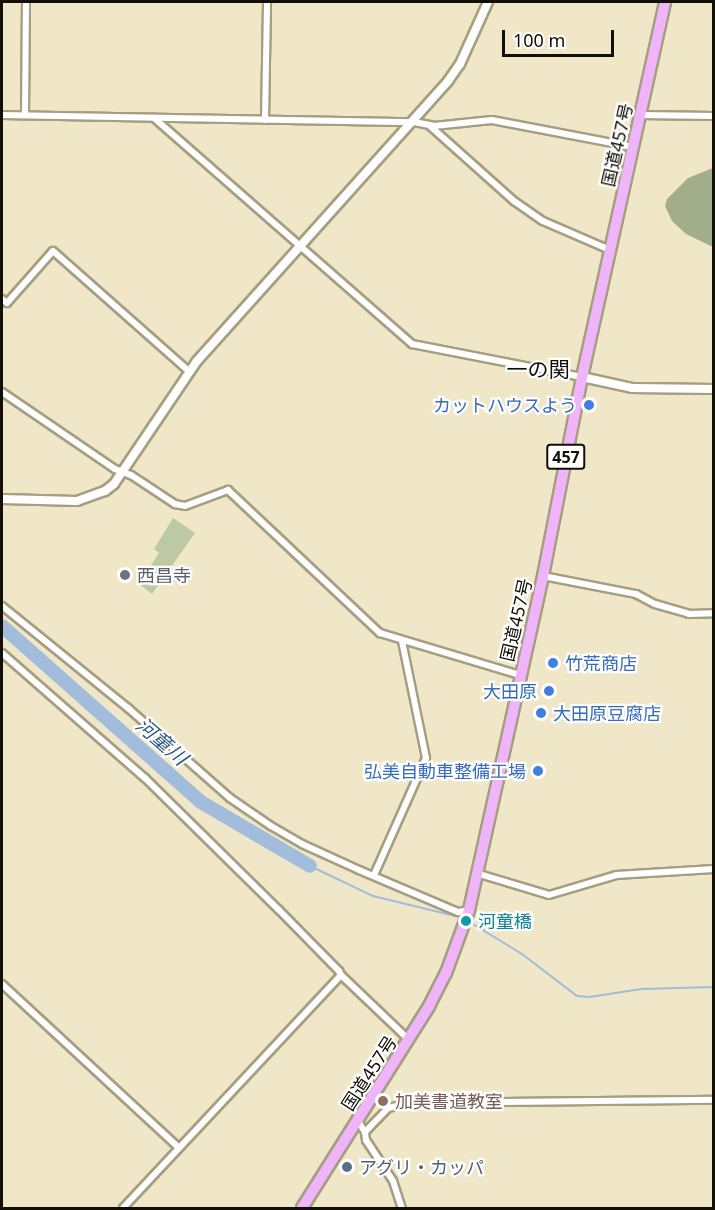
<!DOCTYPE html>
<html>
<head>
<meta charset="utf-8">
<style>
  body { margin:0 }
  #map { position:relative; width:715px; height:1210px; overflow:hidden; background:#efe7c8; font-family:"Noto Sans","Noto Sans JP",sans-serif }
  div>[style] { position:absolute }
  .green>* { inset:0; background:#bdc9a5 }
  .forest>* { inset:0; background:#a1ae8a }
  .stream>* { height:2px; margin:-1px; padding:0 1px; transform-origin:1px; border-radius:1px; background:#a1bddb }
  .river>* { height:14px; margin:-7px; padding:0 7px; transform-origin:7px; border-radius:7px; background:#a1bddb }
  .roads { filter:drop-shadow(2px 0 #a69e81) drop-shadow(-2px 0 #a69e81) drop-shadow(0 2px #a69e81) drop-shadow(0 -2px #a69e81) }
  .minor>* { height:6px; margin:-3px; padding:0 3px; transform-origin:3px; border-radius:3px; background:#fff }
  .tertiary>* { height:8px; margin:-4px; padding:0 4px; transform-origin:4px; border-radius:4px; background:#fff }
  .trunk>* { height:10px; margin:-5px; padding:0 5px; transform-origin:5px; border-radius:5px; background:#efb4fa }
  .dots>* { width:16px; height:16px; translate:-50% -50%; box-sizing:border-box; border:3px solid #fff; border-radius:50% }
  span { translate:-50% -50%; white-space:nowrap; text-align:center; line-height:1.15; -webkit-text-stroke:4.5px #fff; paint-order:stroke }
  .shield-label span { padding:2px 4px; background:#fff; border:2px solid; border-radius:4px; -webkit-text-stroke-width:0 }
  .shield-label { font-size:16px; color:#120f06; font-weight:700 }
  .street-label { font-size:18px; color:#120f06 }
  .shop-label { font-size:18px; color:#366cbe }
  .right { translate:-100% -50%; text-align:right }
  .left { translate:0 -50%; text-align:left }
  .worship-label { font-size:18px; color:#5b616d }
  .culture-label { font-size:18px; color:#0d838f }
  .education-label { font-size:18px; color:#785e54 }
  .service-label { font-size:18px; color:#4e5e75 }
  .water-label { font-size:20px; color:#315a83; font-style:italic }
  .quarter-label { font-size:21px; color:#120f06 }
  .frame { position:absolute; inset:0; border:3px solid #120f06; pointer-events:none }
  .scale { position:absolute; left:502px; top:30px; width:112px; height:27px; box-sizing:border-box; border:3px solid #120f06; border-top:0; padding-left:8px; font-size:18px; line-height:21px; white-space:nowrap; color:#120f06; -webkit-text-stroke:4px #fff; paint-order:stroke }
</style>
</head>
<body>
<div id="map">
  <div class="green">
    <div style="clip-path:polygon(173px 518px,195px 533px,152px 594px,139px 584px,159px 553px,154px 549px)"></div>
  </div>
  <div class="forest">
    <div style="clip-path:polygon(713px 168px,713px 247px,686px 234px,672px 221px,665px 206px,667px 199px,688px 178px)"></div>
  </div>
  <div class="stream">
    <div style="left:310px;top:866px;width:70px;rotate:25.5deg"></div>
    <div style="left:373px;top:896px;width:93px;rotate:13.7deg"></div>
    <div style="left:468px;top:921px;width:63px;rotate:31.4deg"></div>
    <div style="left:522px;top:954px;width:69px;rotate:37.4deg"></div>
    <div style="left:577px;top:996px;width:12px;rotate:5deg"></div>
    <div style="left:589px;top:997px;width:53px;rotate:-8.7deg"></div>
    <div style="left:641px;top:989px;width:73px;rotate:-1.6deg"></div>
  </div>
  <div class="river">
    <div style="left:2px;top:626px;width:266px;rotate:41.5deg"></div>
    <div style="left:201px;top:802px;width:126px;rotate:30.4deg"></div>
  </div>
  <div class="roads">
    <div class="minor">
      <div style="left:2px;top:115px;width:412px;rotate:1deg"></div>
      <div style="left:414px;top:122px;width:20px;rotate:11deg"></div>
      <div style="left:434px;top:126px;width:58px;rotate:-5.9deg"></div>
      <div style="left:492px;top:120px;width:144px;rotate:10.8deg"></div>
      <div style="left:25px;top:115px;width:113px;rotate:-89.5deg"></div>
      <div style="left:641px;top:115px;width:73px;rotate:0.8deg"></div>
      <div style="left:154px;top:118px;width:343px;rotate:41.2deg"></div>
      <div style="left:412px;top:344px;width:173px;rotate:11deg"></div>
      <div style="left:265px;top:120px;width:118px;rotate:-89deg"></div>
      <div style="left:430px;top:126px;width:113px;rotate:41.8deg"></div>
      <div style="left:514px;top:201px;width:35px;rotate:35deg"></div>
      <div style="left:543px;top:221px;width:73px;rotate:23.4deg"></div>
      <div style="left:2px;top:299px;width:6px;rotate:39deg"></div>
      <div style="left:7px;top:303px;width:69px;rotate:-48.5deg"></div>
      <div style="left:53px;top:251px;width:183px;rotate:41.5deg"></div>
      <div style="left:2px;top:392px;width:137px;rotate:34.3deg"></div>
      <div style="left:115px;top:469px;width:17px;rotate:21deg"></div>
      <div style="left:131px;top:475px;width:53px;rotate:33.4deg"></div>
      <div style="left:175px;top:504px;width:10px;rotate:11deg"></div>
      <div style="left:185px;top:506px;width:46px;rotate:-20.4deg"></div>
      <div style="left:228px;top:490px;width:209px;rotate:43.3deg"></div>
      <div style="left:380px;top:633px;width:146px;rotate:16.7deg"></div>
      <div style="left:543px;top:576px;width:95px;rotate:11deg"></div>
      <div style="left:636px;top:594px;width:21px;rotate:28deg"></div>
      <div style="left:655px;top:604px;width:35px;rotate:16deg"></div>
      <div style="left:689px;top:614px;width:25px;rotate:-2deg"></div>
      <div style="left:2px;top:606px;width:162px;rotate:39deg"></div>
      <div style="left:128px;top:708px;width:136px;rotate:41.4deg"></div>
      <div style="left:230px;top:798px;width:50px;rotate:34.3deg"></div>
      <div style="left:271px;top:826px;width:36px;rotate:30deg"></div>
      <div style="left:302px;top:844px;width:63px;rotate:24.5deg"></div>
      <div style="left:359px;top:870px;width:108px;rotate:23deg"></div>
      <div style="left:458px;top:912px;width:11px;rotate:-10deg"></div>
      <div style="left:2px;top:653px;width:190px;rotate:41.2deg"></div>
      <div style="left:145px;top:778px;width:188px;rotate:44.6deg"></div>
      <div style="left:279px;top:910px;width:86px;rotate:45.5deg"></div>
      <div style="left:339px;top:971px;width:4px;rotate:63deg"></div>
      <div style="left:341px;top:975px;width:94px;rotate:43.7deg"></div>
      <div style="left:476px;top:873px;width:76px;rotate:16.8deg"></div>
      <div style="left:549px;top:895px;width:70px;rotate:-16.6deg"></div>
      <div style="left:616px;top:875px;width:98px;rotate:-3.5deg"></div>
      <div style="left:374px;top:875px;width:128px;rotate:-66deg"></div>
      <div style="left:426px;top:758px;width:119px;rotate:-101.6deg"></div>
      <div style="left:2px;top:984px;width:241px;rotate:42.8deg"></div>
      <div style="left:358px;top:1121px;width:13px;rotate:58deg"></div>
      <div style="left:365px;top:1132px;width:8px;rotate:83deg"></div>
      <div style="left:366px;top:1140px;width:49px;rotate:56.6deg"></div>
      <div style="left:393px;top:1181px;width:28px;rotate:72deg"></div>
      <div style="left:365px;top:1132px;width:33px;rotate:-46deg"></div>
      <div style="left:388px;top:1108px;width:22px;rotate:-13deg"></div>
      <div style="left:409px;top:1103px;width:305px;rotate:-0.6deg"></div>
      <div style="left:123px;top:1208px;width:319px;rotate:-46.9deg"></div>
    </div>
    <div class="tertiary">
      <div style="left:582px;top:377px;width:51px;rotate:12.4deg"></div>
      <div style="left:632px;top:388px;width:82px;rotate:0.7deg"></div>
      <div style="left:2px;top:499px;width:75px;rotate:1.5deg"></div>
      <div style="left:77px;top:501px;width:30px;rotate:-20deg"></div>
      <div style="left:105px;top:491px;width:11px;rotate:-38deg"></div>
      <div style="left:114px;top:484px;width:148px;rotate:-56deg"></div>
      <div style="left:197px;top:361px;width:376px;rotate:-48.1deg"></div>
      <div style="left:448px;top:81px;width:21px;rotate:-55deg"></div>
      <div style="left:460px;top:64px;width:68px;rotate:-65.7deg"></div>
    </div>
    <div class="trunk">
      <div style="left:302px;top:1208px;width:239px;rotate:-57.8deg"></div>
      <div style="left:429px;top:1006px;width:37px;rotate:-63deg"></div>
      <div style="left:446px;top:973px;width:67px;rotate:-69.9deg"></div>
      <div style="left:469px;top:910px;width:342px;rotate:-77.5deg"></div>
      <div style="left:543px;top:576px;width:203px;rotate:-78.9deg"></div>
      <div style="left:582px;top:377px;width:384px;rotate:-77.5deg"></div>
    </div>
  </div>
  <div class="dots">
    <div style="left:589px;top:405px;background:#3f7fe0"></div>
    <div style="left:125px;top:575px;background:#6b7280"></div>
    <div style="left:553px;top:663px;background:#3f7fe0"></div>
    <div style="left:549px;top:691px;background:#3f7fe0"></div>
    <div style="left:541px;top:713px;background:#3f7fe0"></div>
    <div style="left:538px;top:771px;background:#3f7fe0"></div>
    <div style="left:466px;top:921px;background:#0f9aa8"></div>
    <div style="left:383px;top:1101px;background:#8d6e63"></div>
    <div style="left:347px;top:1167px;background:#5c6f8a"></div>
  </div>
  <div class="shield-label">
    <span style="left:566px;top:457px">457</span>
  </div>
  <div class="street-label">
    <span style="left:617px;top:145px;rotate:-77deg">国道457号</span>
    <span style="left:516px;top:620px;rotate:-77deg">国道457号</span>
    <span style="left:369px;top:1073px;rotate:-57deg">国道457号</span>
  </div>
  <div class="shop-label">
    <span class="right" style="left:577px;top:405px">カットハウスよう</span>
    <span class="left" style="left:565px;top:663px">竹荒商店</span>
    <span class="right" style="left:537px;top:691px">大田原</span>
    <span class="left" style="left:553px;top:713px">大田原豆腐店</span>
    <span class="right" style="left:526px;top:771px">弘美自動車整備工場</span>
  </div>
  <div class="worship-label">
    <span class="left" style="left:137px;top:575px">西昌寺</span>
  </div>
  <div class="culture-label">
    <span class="left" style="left:478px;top:921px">河童橋</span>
  </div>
  <div class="education-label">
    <span class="left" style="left:395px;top:1101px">加美書道教室</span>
  </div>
  <div class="service-label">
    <span class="left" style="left:359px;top:1167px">アグリ・カッパ</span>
  </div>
  <div class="water-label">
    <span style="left:162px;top:741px;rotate:41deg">河童川</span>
  </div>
  <div class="quarter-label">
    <span style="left:538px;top:369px">一の関</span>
  </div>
  <div class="frame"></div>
  <div class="scale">100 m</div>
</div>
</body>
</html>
